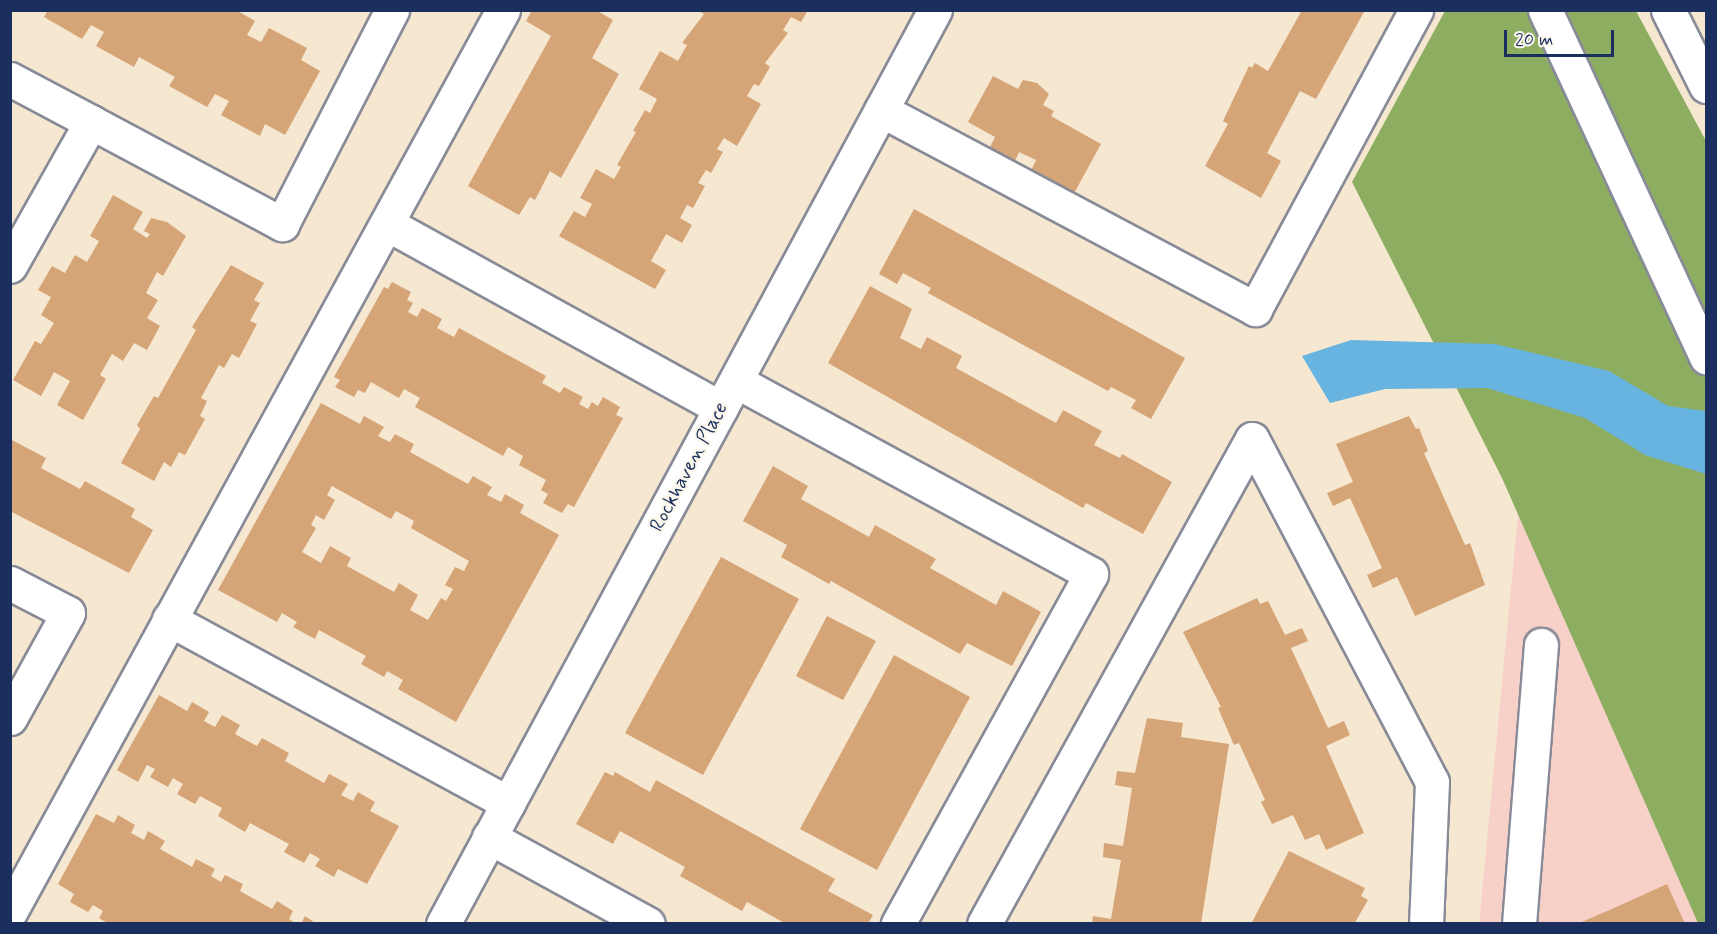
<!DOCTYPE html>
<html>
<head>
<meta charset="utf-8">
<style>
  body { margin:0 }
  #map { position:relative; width:1717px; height:934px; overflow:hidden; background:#f6e7d0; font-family:Mynerve,sans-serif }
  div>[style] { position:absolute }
  .built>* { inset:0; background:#f7d1c8 }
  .forest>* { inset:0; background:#8dad61 }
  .water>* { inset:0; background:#68b4e1 }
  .building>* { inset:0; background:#d5a477 }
  .roads { filter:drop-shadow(2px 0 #888b97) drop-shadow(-2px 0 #888b97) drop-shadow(0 2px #888b97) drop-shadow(0 -2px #888b97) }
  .minor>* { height:33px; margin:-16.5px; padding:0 16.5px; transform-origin:16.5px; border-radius:16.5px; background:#fff }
  .major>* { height:33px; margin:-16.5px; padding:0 16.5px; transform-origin:16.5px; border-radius:16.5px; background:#fff }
  .highway>* { height:33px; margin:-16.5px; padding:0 16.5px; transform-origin:16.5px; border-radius:16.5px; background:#fff }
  span { translate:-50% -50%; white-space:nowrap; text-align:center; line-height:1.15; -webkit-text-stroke:5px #fbf7ec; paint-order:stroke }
  .street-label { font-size:20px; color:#1b2f5e }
  .frame { position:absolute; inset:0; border:12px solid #1b2f5e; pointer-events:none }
  .scale { position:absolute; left:1504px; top:30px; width:110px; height:27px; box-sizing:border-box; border:3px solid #1b2f5e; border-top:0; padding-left:8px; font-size:18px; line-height:21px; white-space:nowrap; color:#1b2f5e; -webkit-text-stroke:4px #fbf7ec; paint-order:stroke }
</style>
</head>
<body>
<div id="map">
  <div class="built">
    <div style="clip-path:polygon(1562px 53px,1706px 923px,1479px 924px)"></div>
  </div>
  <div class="forest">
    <div style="clip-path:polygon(1445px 11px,1636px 11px,1706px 141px,1706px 923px,1698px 923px,1502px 478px,1352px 182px)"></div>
  </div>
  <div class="water">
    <div style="clip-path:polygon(1351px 340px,1495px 344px,1609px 371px,1668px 406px,1706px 411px,1706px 494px,1706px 474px,1645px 455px,1585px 418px,1487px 388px,1385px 389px,1330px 403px,1302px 356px)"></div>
  </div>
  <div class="building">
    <div style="clip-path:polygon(48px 10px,236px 10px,255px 21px,247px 35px,261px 42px,269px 28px,307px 48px,301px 60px,320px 71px,285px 135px,265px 124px,260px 136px,221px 115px,229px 101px,215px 94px,207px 107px,169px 86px,175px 77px,139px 57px,134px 67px,96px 46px,104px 32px,91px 25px,82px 39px,44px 17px)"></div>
    <div style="clip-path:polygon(532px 10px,596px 10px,613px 20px,592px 58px,619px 74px,561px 178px,550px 171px,535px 200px,530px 197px,519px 215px,468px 186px,551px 36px,526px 21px)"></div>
    <div style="clip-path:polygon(698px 10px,808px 10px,801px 22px,791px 17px,783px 30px,788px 33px,765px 63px,770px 67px,759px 86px,754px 84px,747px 96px,761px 104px,737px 146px,724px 138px,717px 149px,723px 152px,711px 173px,706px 170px,698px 183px,705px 186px,693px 208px,687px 205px,680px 218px,692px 225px,682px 243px,666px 234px,651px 261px,666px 270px,655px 289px,559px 236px,574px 211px,585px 217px,592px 204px,580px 198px,596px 169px,614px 179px,621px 167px,617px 165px,636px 132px,633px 131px,645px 110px,650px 113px,657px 99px,639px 89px,660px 51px,678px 61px,687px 45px,682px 43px,704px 14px)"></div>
    <div style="clip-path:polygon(1302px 10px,1365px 10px,1316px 99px,1300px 91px,1267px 153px,1281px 161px,1261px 198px,1205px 166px,1228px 124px,1223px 121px,1249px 66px,1252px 68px,1255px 63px,1268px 71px)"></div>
    <div style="clip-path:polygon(993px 76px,1018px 89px,1023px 80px,1037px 83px,1049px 94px,1043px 105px,1054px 111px,1051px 116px,1101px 144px,1072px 197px,1030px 173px,1036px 160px,1019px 152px,1015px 161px,999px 159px,990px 147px,995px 137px,968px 122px)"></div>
    <div style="clip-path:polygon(113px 195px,143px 212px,133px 229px,147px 238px,150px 234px,144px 231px,151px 218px,167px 222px,186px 236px,163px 276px,157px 272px,146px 293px,158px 300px,147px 318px,160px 326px,147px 350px,134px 343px,123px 361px,112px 354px,100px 375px,106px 379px,83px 420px,57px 405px,70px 381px,54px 372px,41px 396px,13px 380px,35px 341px,41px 344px,54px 323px,41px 315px,51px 297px,38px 290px,52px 266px,65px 273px,75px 255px,87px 262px,99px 241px,90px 236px)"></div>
    <div style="clip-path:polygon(914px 209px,1185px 358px,1151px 419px,1131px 408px,1136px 400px,1111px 387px,1108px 391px,928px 293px,931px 288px,903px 273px,897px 284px,879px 274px)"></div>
    <div style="clip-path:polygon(231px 265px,264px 283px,254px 300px,260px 303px,250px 321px,257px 324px,239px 358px,232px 354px,224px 368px,219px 365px,201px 398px,207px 401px,200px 416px,205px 419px,185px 455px,179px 452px,171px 467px,164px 462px,154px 481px,121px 463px,140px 429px,137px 425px,154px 396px,158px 398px,196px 330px,192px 327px)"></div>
    <div style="clip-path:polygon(392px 282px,411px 292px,407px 300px,413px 303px,408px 312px,417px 317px,422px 308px,442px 319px,437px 328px,454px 337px,459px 328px,546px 376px,542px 383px,560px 393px,564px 387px,583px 397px,579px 404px,588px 409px,592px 402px,598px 406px,603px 397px,620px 407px,616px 415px,623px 418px,574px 507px,568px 504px,562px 513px,543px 503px,548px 494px,541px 490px,546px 480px,519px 465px,523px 456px,508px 447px,503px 456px,439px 420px,415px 407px,420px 398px,404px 389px,399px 398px,371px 382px,365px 393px,358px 390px,354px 397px,335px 387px,340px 380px,334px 377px,384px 287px,388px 289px)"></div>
    <div style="clip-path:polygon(870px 286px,912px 309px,900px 338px,921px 349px,927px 337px,962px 356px,956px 368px,1056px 423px,1063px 410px,1102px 431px,1094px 445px,1120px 458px,1122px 454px,1172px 482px,1143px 534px,1086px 503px,1083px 508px,828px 363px)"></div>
    <div style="clip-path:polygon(evenodd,321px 403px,360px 424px,364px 416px,384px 427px,378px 436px,390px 442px,395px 434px,414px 444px,410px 452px,468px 484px,473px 476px,492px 487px,487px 495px,501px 502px,505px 494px,524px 505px,520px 513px,559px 535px,456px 722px,398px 689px,403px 680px,387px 671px,384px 677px,361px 664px,366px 656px,319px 630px,315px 639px,293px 627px,297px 622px,282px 613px,277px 622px,218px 590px,321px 403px,332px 486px,391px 519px,396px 511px,414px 521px,411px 528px,469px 561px,464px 571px,455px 567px,445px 585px,453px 589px,446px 601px,441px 598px,428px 620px,410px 610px,418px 595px,399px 583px,394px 592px,347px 566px,351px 558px,330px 546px,321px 563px,302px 552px,316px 528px,311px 525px,316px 515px,324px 520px,335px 500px,327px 495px,332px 486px)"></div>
    <div style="clip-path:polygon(1409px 416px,1416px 429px,1419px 428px,1428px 451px,1424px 453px,1465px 545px,1470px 543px,1485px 585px,1415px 616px,1397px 577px,1373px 588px,1367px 575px,1382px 568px,1350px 498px,1333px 506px,1327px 493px,1353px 482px,1336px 444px)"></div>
    <div style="clip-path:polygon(10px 439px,46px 458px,41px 468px,80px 489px,85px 481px,135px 509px,131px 517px,153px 530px,129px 573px,10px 511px)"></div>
    <div style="clip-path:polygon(773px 466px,808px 486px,801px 499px,869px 537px,875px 525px,936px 559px,930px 568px,996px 605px,1003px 591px,1041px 612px,1012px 666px,967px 643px,960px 654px,831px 581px,829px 584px,781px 557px,787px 545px,743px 521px)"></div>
    <div style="clip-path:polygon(721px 557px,799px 599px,703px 775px,625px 733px)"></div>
    <div style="clip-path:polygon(1257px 598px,1260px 604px,1268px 601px,1285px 635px,1302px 628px,1308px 641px,1291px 648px,1328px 728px,1344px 721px,1350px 735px,1326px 746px,1364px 833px,1326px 850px,1319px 834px,1305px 840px,1293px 815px,1272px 824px,1261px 802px,1265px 800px,1239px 743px,1234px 745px,1218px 708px,1221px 707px,1183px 632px)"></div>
    <div style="clip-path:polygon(827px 616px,876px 641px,843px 700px,796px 676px)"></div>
    <div style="clip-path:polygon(894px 655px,970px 697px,877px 870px,800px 829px)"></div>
    <div style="clip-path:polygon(159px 695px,187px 711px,192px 702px,209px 712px,204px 721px,215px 727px,222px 715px,240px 725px,235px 734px,257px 746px,262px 738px,289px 753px,285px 761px,324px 783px,329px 774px,348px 784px,341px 795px,353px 801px,358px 792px,375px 802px,370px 811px,399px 826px,367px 884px,338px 869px,334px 877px,315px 866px,320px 859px,310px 853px,304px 863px,284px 852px,289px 844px,250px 823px,245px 832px,218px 816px,222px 808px,200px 796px,195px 804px,177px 794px,183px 784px,173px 778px,168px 787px,150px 777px,155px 769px,147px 765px,138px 782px,117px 770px)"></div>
    <div style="clip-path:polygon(1147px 718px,1183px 723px,1181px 737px,1229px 744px,1201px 924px,1092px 924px,1093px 916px,1111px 919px,1121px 860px,1103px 857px,1104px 843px,1123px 846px,1132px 788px,1115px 785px,1117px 771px,1135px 773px)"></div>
    <div style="clip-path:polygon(605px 772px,613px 776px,615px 772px,650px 792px,656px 780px,835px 879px,828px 891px,873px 915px,868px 924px,786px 924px,747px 902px,742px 911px,680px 876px,685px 867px,620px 831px,613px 844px,576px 824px)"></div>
    <div style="clip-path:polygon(96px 814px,114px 823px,118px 815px,135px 825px,131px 833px,144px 840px,148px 831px,165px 841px,160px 849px,192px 867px,196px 859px,215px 869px,211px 876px,221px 882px,225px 875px,243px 884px,240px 891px,272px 909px,277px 901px,293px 911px,289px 919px,297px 924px,109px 924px,99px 918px,103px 911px,93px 905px,88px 912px,70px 902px,74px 894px,58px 884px)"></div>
    <div style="clip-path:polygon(1289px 851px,1365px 888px,1361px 896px,1368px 900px,1354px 924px,1251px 924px)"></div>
    <div style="clip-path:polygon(1667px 884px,1685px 924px,1577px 924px,1621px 905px)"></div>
    <div style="clip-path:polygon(305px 916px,317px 924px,301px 924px)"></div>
  </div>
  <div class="roads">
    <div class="minor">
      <div style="left:10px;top:79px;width:92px;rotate:28deg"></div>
      <div style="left:91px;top:122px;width:165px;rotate:119.4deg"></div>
      <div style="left:881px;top:110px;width:424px;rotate:28deg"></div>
      <div style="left:1255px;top:309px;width:340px;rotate:-61.7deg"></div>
      <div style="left:91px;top:122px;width:217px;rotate:28.1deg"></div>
      <div style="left:282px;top:224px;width:241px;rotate:-62.8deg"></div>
      <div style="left:389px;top:225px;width:379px;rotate:28.9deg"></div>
      <div style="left:736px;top:381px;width:404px;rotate:28.5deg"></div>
      <div style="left:1091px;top:574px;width:400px;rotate:118.9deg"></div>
      <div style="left:10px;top:583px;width:65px;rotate:27.3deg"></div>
      <div style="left:68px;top:613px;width:120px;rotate:118.9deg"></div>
      <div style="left:169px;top:619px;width:386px;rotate:28.5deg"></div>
      <div style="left:489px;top:837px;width:181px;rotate:28.7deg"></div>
      <div style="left:10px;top:912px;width:1028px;rotate:-61.34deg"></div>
      <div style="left:443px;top:924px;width:1038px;rotate:-61.71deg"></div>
      <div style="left:984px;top:924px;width:554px;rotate:-61.08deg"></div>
      <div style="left:1252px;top:439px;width:387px;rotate:62.3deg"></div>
      <div style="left:1432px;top:782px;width:142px;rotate:92.4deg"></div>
      <div style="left:1519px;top:924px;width:280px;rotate:-85.5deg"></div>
    </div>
    <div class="major">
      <div style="left:1545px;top:10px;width:383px;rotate:65.1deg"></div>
    </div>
    <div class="highway">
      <div style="left:1668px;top:10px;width:85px;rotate:63.4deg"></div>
    </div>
  </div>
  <div class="street-label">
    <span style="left:689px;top:467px;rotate:-62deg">Rockhaven Place</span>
  </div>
  <div class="frame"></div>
  <div class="scale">20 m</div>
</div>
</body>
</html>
